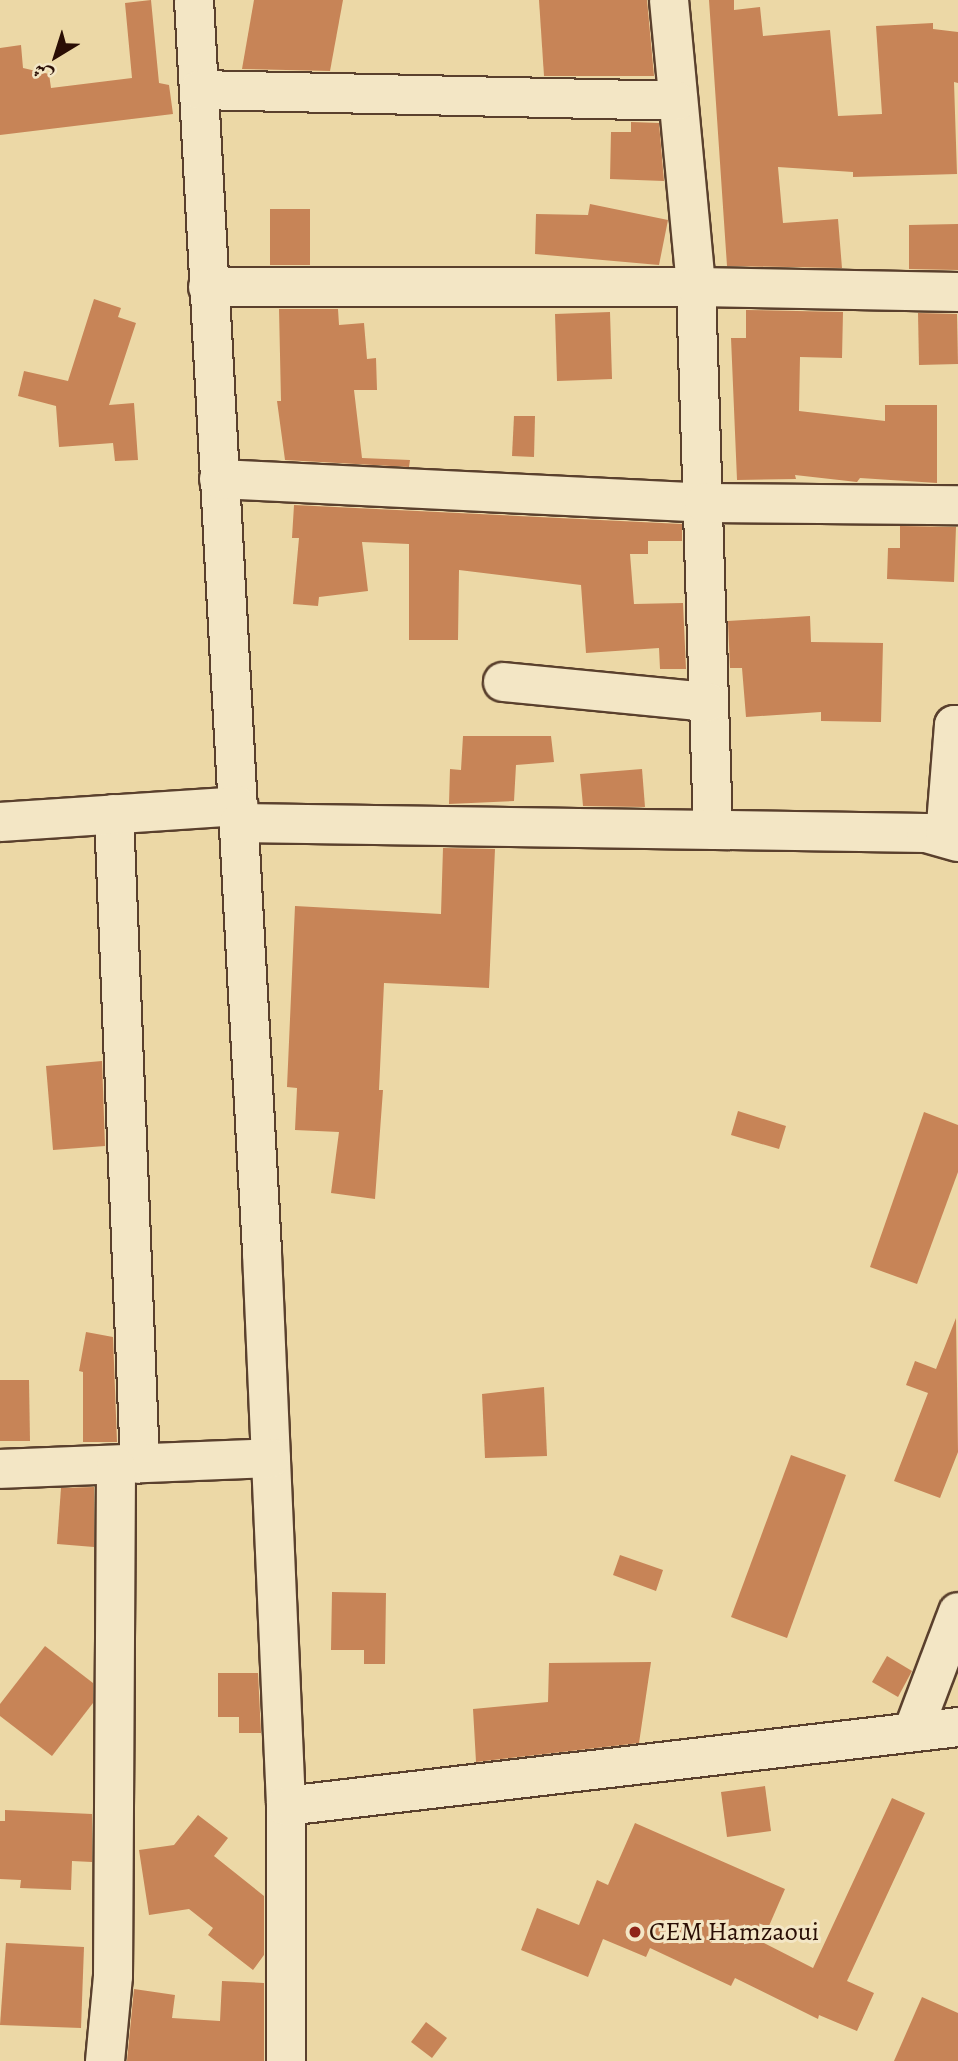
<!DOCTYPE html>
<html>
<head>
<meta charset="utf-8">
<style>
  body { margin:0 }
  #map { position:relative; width:958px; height:2061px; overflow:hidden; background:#ecd8a6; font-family:Alegreya,Amiri,serif }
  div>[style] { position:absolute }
  .building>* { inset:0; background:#c78457 }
  .roads { filter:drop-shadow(2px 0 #5a402d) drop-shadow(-2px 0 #5a402d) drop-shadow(0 2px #5a402d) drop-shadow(0 -2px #5a402d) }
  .minor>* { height:38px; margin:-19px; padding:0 19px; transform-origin:19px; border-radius:19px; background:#f3e6c5 }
  .dots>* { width:19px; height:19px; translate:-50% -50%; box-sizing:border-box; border:4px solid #f3e6c5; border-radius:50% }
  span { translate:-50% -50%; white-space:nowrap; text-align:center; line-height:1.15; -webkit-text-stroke:6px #f3e6c5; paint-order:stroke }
  .poi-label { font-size:26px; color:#2a0e05 }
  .left { translate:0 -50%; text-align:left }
  .north { position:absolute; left:21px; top:21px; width:70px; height:70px; -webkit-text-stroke:5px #f3e6c5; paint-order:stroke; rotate:218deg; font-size:19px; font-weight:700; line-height:28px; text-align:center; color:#2a0e05 }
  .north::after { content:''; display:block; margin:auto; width:24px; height:32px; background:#2a0e05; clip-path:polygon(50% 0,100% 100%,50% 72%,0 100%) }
</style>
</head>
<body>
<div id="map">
  <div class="building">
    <div style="clip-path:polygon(151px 0,159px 83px,169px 85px,173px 114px,0 135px,0 48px,21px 45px,23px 68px,49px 74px,51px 88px,132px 78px,125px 3px)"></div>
    <div style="clip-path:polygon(254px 0,343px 0,330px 71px,242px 69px)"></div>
    <div style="clip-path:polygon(539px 0,647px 0,654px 76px,544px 76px)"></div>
    <div style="clip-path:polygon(709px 0,734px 0,734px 10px,760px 7px,763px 36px,830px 30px,838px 116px,882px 114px,876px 26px,933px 23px,933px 29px,958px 32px,958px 83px,954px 82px,957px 174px,853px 177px,853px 172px,778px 167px,783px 223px,838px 219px,842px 268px,727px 266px)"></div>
    <div style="clip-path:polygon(631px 122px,659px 123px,664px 181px,610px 179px,611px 132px,631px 132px)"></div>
    <div style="clip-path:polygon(590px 204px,668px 220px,659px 265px,535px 254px,536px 214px,588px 215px)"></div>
    <div style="clip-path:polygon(270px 209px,310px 209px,310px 265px,270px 265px)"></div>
    <div style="clip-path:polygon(958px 224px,958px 270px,909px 269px,909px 225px)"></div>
    <div style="clip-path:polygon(94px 299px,121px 308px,118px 317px,136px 323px,109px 405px,134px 403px,138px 460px,115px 461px,113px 443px,59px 447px,56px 406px,18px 396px,24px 371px,68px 381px)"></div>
    <div style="clip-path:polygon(279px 309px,338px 309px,339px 325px,364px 323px,367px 359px,376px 358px,377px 390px,354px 390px,362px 458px,410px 460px,409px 467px,285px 460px,277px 401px,281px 401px)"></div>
    <div style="clip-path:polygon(746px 310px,843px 312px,842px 358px,800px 357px,799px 411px,885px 421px,885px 405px,937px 405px,937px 483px,860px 478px,857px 482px,795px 475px,796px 479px,737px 480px,731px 338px,746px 338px)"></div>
    <div style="clip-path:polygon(610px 312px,612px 379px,557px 381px,555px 314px)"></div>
    <div style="clip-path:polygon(918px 313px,957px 314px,958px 364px,919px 365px)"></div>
    <div style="clip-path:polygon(514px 416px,535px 416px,534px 457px,512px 456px)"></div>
    <div style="clip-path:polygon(294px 505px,682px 524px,682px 541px,648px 541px,648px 554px,630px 554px,634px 604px,683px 603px,686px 669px,660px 669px,659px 648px,586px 653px,581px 585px,459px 570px,458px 640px,409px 640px,409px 544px,362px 542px,368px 591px,319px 597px,318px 606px,293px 604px,299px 538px,292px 538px)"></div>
    <div style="clip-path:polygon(900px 526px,956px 527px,954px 582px,887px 579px,888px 548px,900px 548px)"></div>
    <div style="clip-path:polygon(810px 616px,811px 642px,883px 643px,881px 722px,821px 721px,821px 712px,746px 717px,742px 668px,730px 668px,728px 621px)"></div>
    <div style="clip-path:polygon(463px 736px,551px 736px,554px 762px,516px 765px,514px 801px,449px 804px,450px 769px,461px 770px)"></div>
    <div style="clip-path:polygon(642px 769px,645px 807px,583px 806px,580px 774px)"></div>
    <div style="clip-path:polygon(443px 848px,495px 849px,489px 988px,384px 983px,379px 1090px,383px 1090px,375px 1199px,331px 1193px,339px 1132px,295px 1130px,297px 1088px,287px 1087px,295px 906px,441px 914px)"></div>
    <div style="clip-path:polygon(102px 1061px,105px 1146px,53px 1150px,46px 1066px)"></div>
    <div style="clip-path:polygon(738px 1111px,786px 1126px,779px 1149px,731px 1135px)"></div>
    <div style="clip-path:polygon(924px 1112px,958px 1125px,958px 1172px,917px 1284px,870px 1267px)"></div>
    <div style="clip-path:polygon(956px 1318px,958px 1452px,940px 1498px,894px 1481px,928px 1393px,906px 1385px,915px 1361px,936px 1369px)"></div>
    <div style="clip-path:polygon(86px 1332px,113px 1337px,117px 1442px,83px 1442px,83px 1372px,79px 1371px)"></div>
    <div style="clip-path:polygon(0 1380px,29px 1380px,30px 1441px,0 1441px)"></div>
    <div style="clip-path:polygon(544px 1387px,547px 1456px,485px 1458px,482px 1394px)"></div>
    <div style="clip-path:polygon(791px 1455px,846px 1475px,787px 1638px,731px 1617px)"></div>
    <div style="clip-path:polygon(94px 1487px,94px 1547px,57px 1544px,61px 1488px)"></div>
    <div style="clip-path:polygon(620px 1555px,663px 1570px,656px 1591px,613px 1575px)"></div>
    <div style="clip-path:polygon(332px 1592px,386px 1593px,385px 1664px,364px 1664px,364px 1650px,331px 1650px)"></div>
    <div style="clip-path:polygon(45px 1646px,93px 1683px,93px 1703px,52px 1756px,0 1716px,0 1704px)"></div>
    <div style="clip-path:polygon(887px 1656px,912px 1671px,898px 1697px,872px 1682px)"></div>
    <div style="clip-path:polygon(651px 1662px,639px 1743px,476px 1762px,473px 1709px,548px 1702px,549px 1663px)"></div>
    <div style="clip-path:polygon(218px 1673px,258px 1673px,261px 1733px,239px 1733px,239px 1717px,218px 1717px)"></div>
    <div style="clip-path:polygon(765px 1786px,771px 1831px,727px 1837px,721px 1792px)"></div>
    <div style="clip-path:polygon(892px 1798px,925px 1813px,847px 1981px,874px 1993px,857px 2031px,819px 2015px,818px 2019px,735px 1978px,731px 1986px,650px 1948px,646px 1957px,603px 1939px,588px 1977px,521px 1950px,537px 1908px,579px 1925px,597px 1880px,608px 1885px,635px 1823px,785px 1889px,762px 1942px,813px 1968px)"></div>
    <div style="clip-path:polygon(5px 1810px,92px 1814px,92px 1862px,72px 1861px,71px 1890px,20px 1888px,21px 1880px,0 1879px,0 1821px,5px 1821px)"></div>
    <div style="clip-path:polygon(198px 1815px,228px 1838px,214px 1856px,264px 1896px,264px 1955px,253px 1970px,208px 1935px,213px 1928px,189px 1909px,149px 1915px,139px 1850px,174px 1845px)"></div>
    <div style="clip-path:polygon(6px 1943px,84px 1947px,81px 2028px,0 2025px)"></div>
    <div style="clip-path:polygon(222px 1981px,264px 1983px,264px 2061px,127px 2061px,134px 1989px,175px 1995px,172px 2018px,220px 2021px)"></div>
    <div style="clip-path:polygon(922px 1997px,958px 2013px,958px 2061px,894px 2061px)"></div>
    <div style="clip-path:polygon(426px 2022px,447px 2038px,432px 2058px,411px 2042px)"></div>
  </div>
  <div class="roads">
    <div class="minor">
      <div style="left:194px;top:0;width:1255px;rotate:86.89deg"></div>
      <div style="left:262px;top:1253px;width:554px;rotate:87.51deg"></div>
      <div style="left:286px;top:1806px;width:255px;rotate:90deg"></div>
      <div style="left:669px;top:0;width:288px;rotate:84.6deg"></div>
      <div style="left:696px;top:287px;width:543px;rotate:88.21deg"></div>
      <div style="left:199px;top:90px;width:478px;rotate:1.3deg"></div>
      <div style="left:208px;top:287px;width:488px"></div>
      <div style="left:696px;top:287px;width:262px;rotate:1.1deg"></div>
      <div style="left:219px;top:479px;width:486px;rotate:2.8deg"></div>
      <div style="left:704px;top:503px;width:254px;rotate:0.5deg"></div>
      <div style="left:503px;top:682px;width:206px;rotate:5.6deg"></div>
      <div style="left:114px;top:814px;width:650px;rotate:87.71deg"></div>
      <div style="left:0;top:822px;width:239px;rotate:-3.8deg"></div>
      <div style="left:239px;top:823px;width:687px;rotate:0.83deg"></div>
      <div style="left:926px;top:833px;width:33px;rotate:16deg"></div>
      <div style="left:945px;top:837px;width:112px;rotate:-85.4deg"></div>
      <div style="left:954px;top:725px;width:4px"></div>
      <div style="left:0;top:1469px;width:271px;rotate:-2.3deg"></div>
      <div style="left:913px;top:1731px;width:127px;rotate:-69.3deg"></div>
      <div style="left:286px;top:1806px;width:677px;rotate:-6.7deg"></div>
      <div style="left:105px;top:2061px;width:85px;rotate:-84.6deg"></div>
      <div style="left:113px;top:1976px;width:510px;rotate:-89.66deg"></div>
    </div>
  </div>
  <div class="dots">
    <div style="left:635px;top:1932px;background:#8f2418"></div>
  </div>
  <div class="poi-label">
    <span class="left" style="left:649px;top:1932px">CEM Hamzaoui</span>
  </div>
  <div class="north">ش</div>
</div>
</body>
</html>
